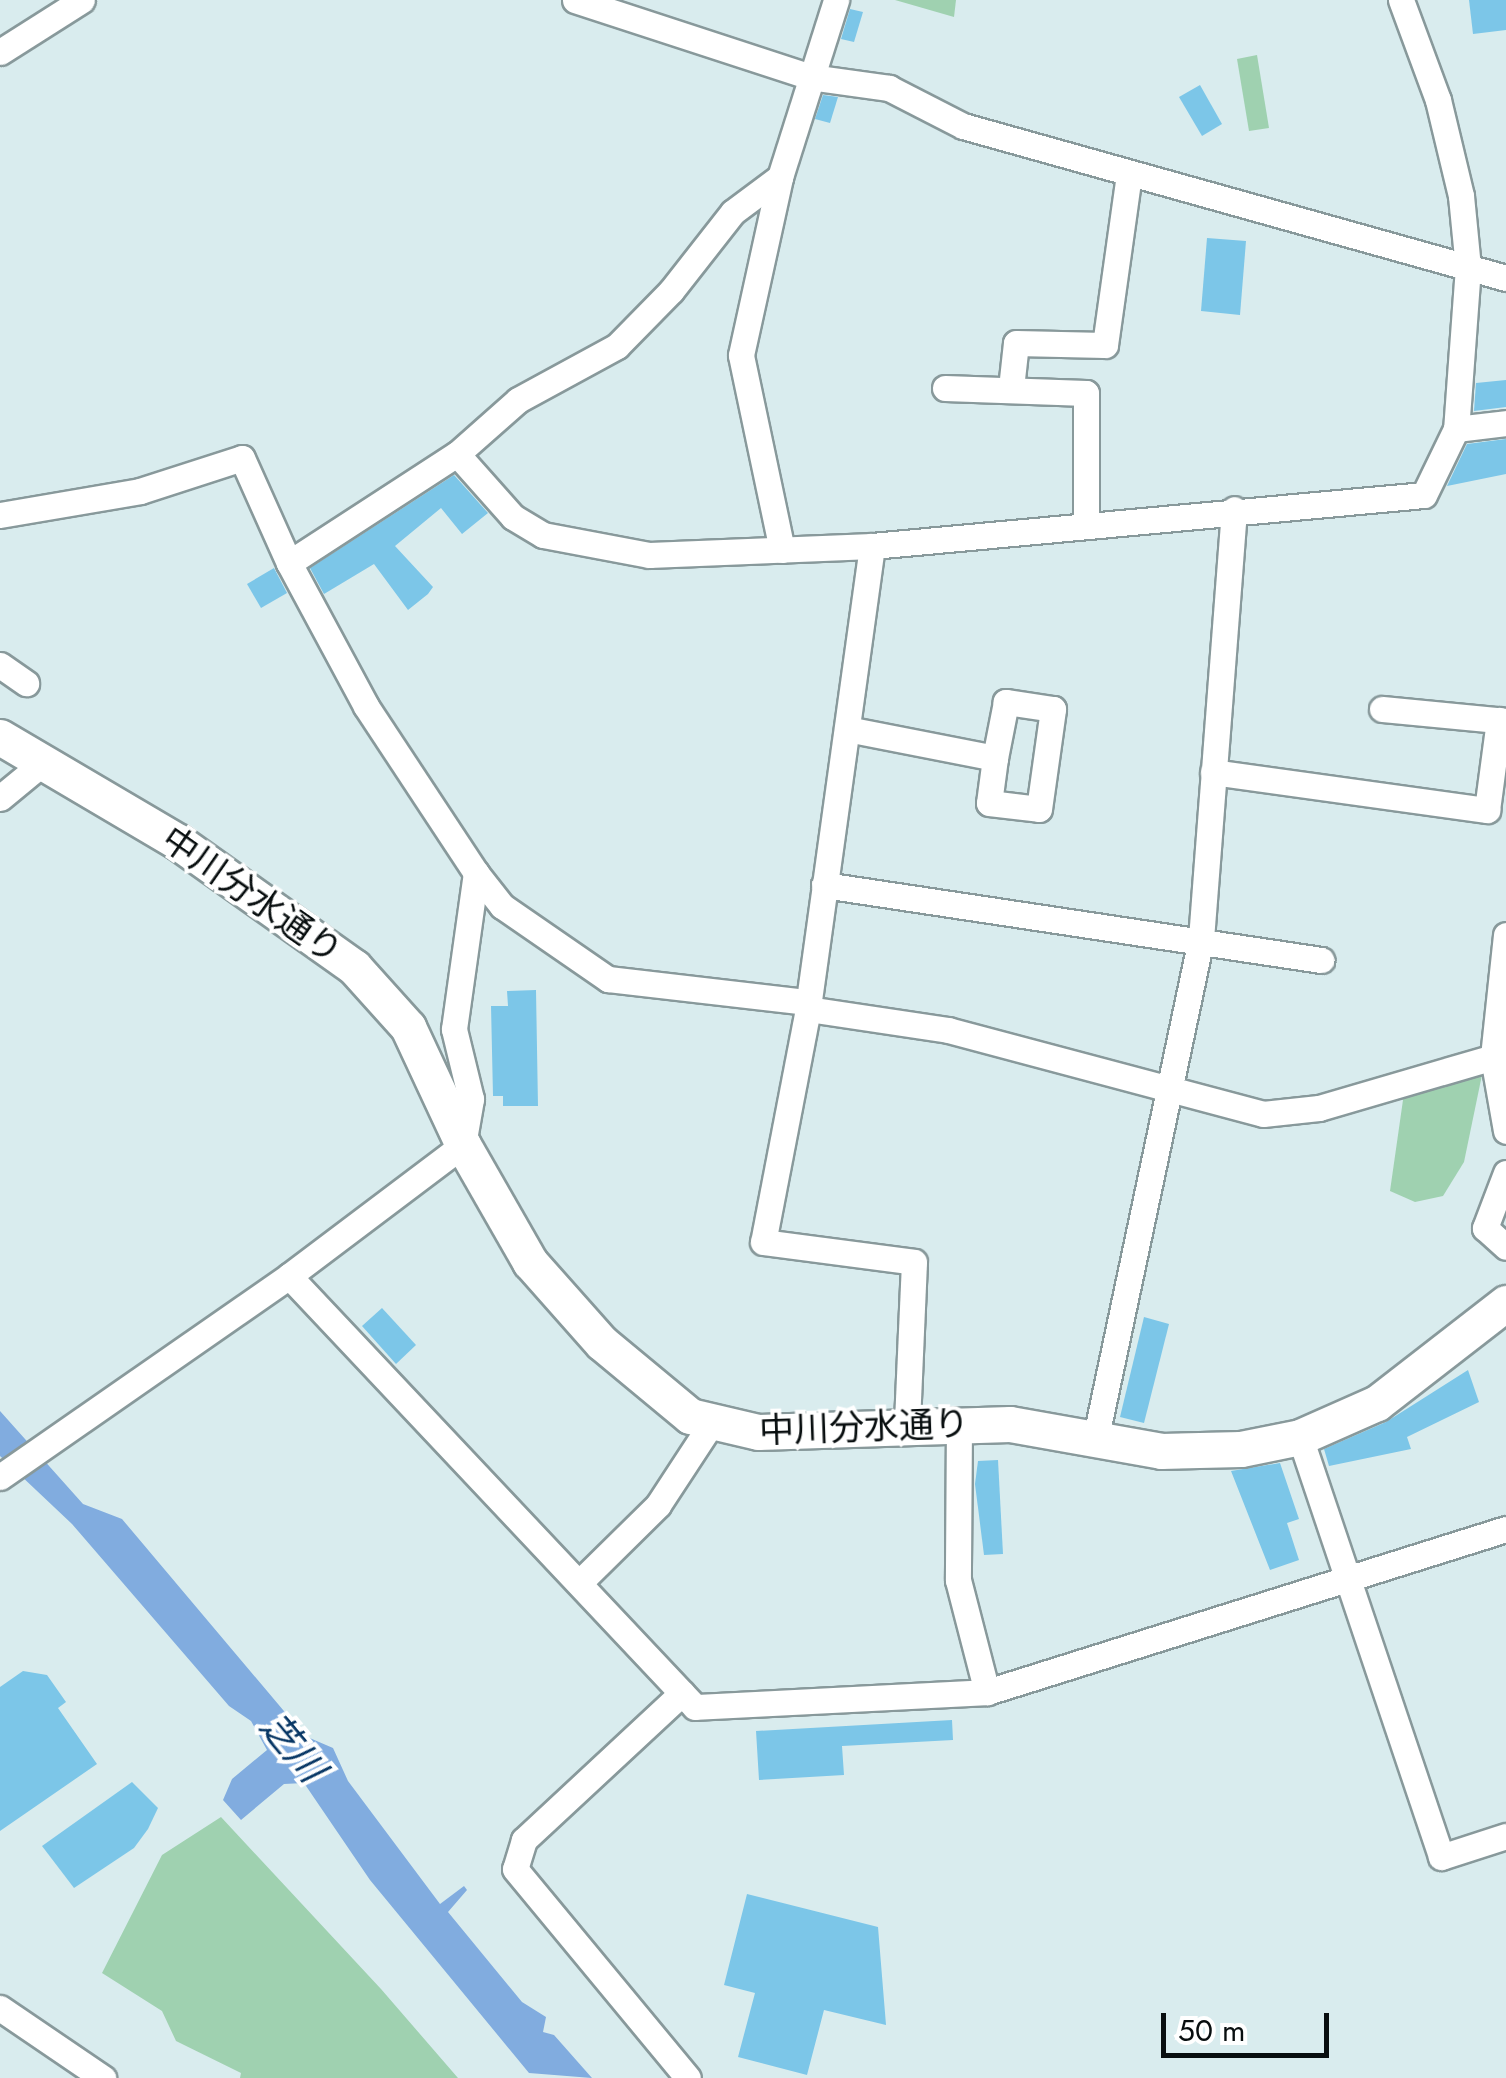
<!DOCTYPE html>
<html>
<head>
<meta charset="utf-8">
<style>
  body { margin:0 }
  #map { position:relative; width:1506px; height:2078px; overflow:hidden; background:#d9ecee; font-family:Jost,"Noto Sans JP",sans-serif }
  div>[style] { position:absolute }
  .green>* { inset:0; background:#9fd1b0 }
  .water>* { inset:0; background:#81acdf }
  .building>* { inset:0; background:#7cc6e8 }
  .roads { filter:drop-shadow(2px 0 #88999b) drop-shadow(-2px 0 #88999b) drop-shadow(0 2px #88999b) drop-shadow(0 -2px #88999b) }
  .street>* { height:25px; margin:-12.5px; padding:0 12.5px; transform-origin:12.5px; border-radius:12.5px; background:#fff }
  .secondary>* { height:35px; margin:-17.5px; padding:0 17.5px; transform-origin:17.5px; border-radius:17.5px; background:#fff }
  span { translate:-50% -50%; white-space:nowrap; text-align:center; line-height:1.15; -webkit-text-stroke:8px #fff; paint-order:stroke }
  .street-label { font-size:35px; color:#080e0f }
  .water-label { font-size:38px; color:#083765; font-style:italic }
  .scale { position:absolute; left:1161px; top:2013px; width:168px; height:45px; box-sizing:border-box; border:5px solid #080e0f; border-top:0; padding-left:12px; font-size:30px; line-height:35px; white-space:nowrap; color:#080e0f; -webkit-text-stroke:8px #fff; paint-order:stroke }
</style>
</head>
<body>
<div id="map">
  <div class="green">
    <div style="clip-path:polygon(895px 0,956px 0,954px 17px)"></div>
    <div style="clip-path:polygon(1257px 55px,1269px 128px,1249px 131px,1237px 59px)"></div>
    <div style="clip-path:polygon(1483px 1070px,1464px 1162px,1443px 1196px,1415px 1202px,1390px 1191px,1404px 1093px)"></div>
    <div style="clip-path:polygon(221px 1817px,381px 1989px,458px 2078px,240px 2078px,241px 2073px,176px 2041px,162px 2011px,102px 1973px,162px 1855px)"></div>
  </div>
  <div class="water">
    <div style="clip-path:polygon(0 1411px,83px 1504px,122px 1519px,305px 1736px,333px 1748px,348px 1781px,440px 1904px,464px 1886px,467px 1890px,448px 1912px,522px 2002px,546px 2017px,543px 2032px,554px 2035px,592px 2078px,529px 2073px,370px 1880px,304px 1783px,284px 1784px,241px 1820px,223px 1800px,232px 1779px,267px 1750px,251px 1721px,229px 1706px,72px 1524px,0 1456px)"></div>
  </div>
  <div class="building">
    <div style="clip-path:polygon(1469px 0,1506px 0,1506px 30px,1473px 34px)"></div>
    <div style="clip-path:polygon(850px 9px,863px 12px,854px 42px,841px 39px)"></div>
    <div style="clip-path:polygon(1200px 85px,1222px 124px,1202px 136px,1179px 97px)"></div>
    <div style="clip-path:polygon(823px 95px,838px 97px,830px 123px,815px 119px)"></div>
    <div style="clip-path:polygon(1207px 238px,1246px 241px,1240px 315px,1201px 311px)"></div>
    <div style="clip-path:polygon(1506px 380px,1506px 407px,1474px 411px,1476px 383px)"></div>
    <div style="clip-path:polygon(1506px 439px,1506px 474px,1447px 486px,1467px 444px)"></div>
    <div style="clip-path:polygon(454px 475px,488px 513px,462px 534px,441px 508px,395px 546px,433px 587px,428px 594px,408px 610px,374px 564px,324px 594px,310px 568px)"></div>
    <div style="clip-path:polygon(274px 568px,287px 593px,261px 608px,247px 584px)"></div>
    <div style="clip-path:polygon(536px 990px,538px 1106px,503px 1106px,503px 1096px,493px 1096px,491px 1006px,508px 1006px,507px 991px)"></div>
    <div style="clip-path:polygon(382px 1308px,416px 1345px,396px 1364px,362px 1326px)"></div>
    <div style="clip-path:polygon(1144px 1317px,1169px 1324px,1144px 1423px,1120px 1417px)"></div>
    <div style="clip-path:polygon(1468px 1370px,1479px 1402px,1407px 1437px,1411px 1449px,1329px 1466px,1324px 1449px,1386px 1422px)"></div>
    <div style="clip-path:polygon(998px 1460px,1003px 1554px,984px 1555px,975px 1484px,978px 1461px)"></div>
    <div style="clip-path:polygon(1280px 1463px,1299px 1519px,1287px 1523px,1299px 1560px,1270px 1570px,1231px 1471px)"></div>
    <div style="clip-path:polygon(23px 1671px,47px 1675px,66px 1702px,58px 1708px,97px 1764px,0 1831px,0 1687px)"></div>
    <div style="clip-path:polygon(952px 1720px,953px 1740px,842px 1746px,844px 1775px,759px 1780px,756px 1731px)"></div>
    <div style="clip-path:polygon(132px 1782px,158px 1808px,148px 1829px,134px 1848px,74px 1888px,42px 1846px)"></div>
    <div style="clip-path:polygon(747px 1894px,878px 1927px,886px 2025px,824px 2010px,807px 2075px,738px 2057px,755px 1993px,724px 1985px)"></div>
  </div>
  <div class="roads">
    <div class="street">
      <div style="left:575px;top:0;width:247px;rotate:18.1deg"></div>
      <div style="left:810px;top:77px;width:80px;rotate:7.9deg"></div>
      <div style="left:889px;top:88px;width:83px;rotate:27.2deg"></div>
      <div style="left:963px;top:126px;width:564px;rotate:15.64deg"></div>
      <div style="left:1401px;top:0;width:107px;rotate:69.7deg"></div>
      <div style="left:1438px;top:100px;width:99px;rotate:76.5deg"></div>
      <div style="left:1461px;top:196px;width:71px;rotate:84.4deg"></div>
      <div style="left:1468px;top:267px;width:162px;rotate:94.2deg"></div>
      <div style="left:0;top:52px;width:97px;rotate:-32.4deg"></div>
      <div style="left:945px;top:388px;width:141px;rotate:2deg"></div>
      <div style="left:1086px;top:393px;width:131px;rotate:90deg"></div>
      <div style="left:1011px;top:388px;width:45px;rotate:-83.7deg"></div>
      <div style="left:1016px;top:343px;width:89px;rotate:1.3deg"></div>
      <div style="left:1105px;top:345px;width:173px;rotate:-82deg"></div>
      <div style="left:457px;top:454px;width:84px;rotate:48.4deg"></div>
      <div style="left:513px;top:517px;width:35px;rotate:31deg"></div>
      <div style="left:543px;top:535px;width:108px;rotate:10.7deg"></div>
      <div style="left:649px;top:555px;width:223px;rotate:-2.3deg"></div>
      <div style="left:872px;top:546px;width:554px;rotate:-5.28deg"></div>
      <div style="left:1424px;top:495px;width:73px;rotate:-64.1deg"></div>
      <div style="left:1456px;top:429px;width:50px;rotate:-6.8deg"></div>
      <div style="left:0;top:515px;width:142px;rotate:-9.7deg"></div>
      <div style="left:140px;top:491px;width:107px;rotate:-17.9deg"></div>
      <div style="left:242px;top:458px;width:115px;rotate:65.9deg"></div>
      <div style="left:872px;top:546px;width:467px;rotate:97.9deg"></div>
      <div style="left:808px;top:1009px;width:237px;rotate:100.9deg"></div>
      <div style="left:763px;top:1242px;width:152px;rotate:7.5deg"></div>
      <div style="left:914px;top:1262px;width:163px;rotate:92.5deg"></div>
      <div style="left:782px;top:550px;width:199px;rotate:-101.9deg"></div>
      <div style="left:741px;top:355px;width:182px;rotate:-77.6deg"></div>
      <div style="left:780px;top:177px;width:186px;rotate:-72.4deg"></div>
      <div style="left:0;top:665px;width:32px;rotate:35deg"></div>
      <div style="left:1382px;top:709px;width:125px;rotate:5.5deg"></div>
      <div style="left:847px;top:729px;width:151px;rotate:11.1deg"></div>
      <div style="left:995px;top:758px;width:45px;rotate:97.6deg"></div>
      <div style="left:989px;top:803px;width:50px;rotate:6.8deg"></div>
      <div style="left:1039px;top:809px;width:101px;rotate:-82deg"></div>
      <div style="left:1053px;top:709px;width:48px;rotate:-171.5deg"></div>
      <div style="left:1006px;top:702px;width:57px;rotate:101.1deg"></div>
      <div style="left:1213px;top:772px;width:277px;rotate:7.9deg"></div>
      <div style="left:1487px;top:810px;width:91px;rotate:-82.4deg"></div>
      <div style="left:0;top:798px;width:58px;rotate:-39.4deg"></div>
      <div style="left:476px;top:873px;width:42px;rotate:51.8deg"></div>
      <div style="left:502px;top:906px;width:129px;rotate:34.6deg"></div>
      <div style="left:608px;top:979px;width:201px;rotate:6.6deg"></div>
      <div style="left:824px;top:885px;width:503px;rotate:8.58deg"></div>
      <div style="left:1506px;top:935px;width:123px;rotate:96.1deg"></div>
      <div style="left:1493px;top:1057px;width:75px;rotate:80deg"></div>
      <div style="left:808px;top:1009px;width:142px;rotate:8.5deg"></div>
      <div style="left:948px;top:1030px;width:326px;rotate:14.9deg"></div>
      <div style="left:1263px;top:1114px;width:56px;rotate:-6.1deg"></div>
      <div style="left:1319px;top:1108px;width:181px;rotate:-16.3deg"></div>
      <div style="left:1506px;top:1173px;width:59px;rotate:110.9deg"></div>
      <div style="left:1485px;top:1228px;width:28px;rotate:42deg"></div>
      <div style="left:289px;top:1276px;width:592px;rotate:46.71deg"></div>
      <div style="left:695px;top:1707px;width:292px;rotate:-2.9deg"></div>
      <div style="left:987px;top:1692px;width:544px;rotate:-17.44deg"></div>
      <div style="left:959px;top:1423px;width:157px;rotate:90.4deg"></div>
      <div style="left:958px;top:1580px;width:116px;rotate:75.5deg"></div>
      <div style="left:1300px;top:1437px;width:443px;rotate:71.4deg"></div>
      <div style="left:1441px;top:1857px;width:68px;rotate:-17.9deg"></div>
      <div style="left:1095px;top:1441px;width:513px;rotate:-78.08deg"></div>
      <div style="left:1201px;top:939px;width:431px;rotate:-85.6deg"></div>
      <div style="left:0;top:1477px;width:352px;rotate:-34.8deg"></div>
      <div style="left:289px;top:1276px;width:218px;rotate:-37deg"></div>
      <div style="left:463px;top:1145px;width:47px;rotate:-80.1deg"></div>
      <div style="left:471px;top:1099px;width:72px;rotate:-103.7deg"></div>
      <div style="left:454px;top:1029px;width:158px;rotate:-82deg"></div>
      <div style="left:476px;top:873px;width:200px;rotate:-123.4deg"></div>
      <div style="left:366px;top:706px;width:162px;rotate:-118.3deg"></div>
      <div style="left:289px;top:563px;width:200px;rotate:-33deg"></div>
      <div style="left:457px;top:454px;width:81px;rotate:-41.5deg"></div>
      <div style="left:518px;top:400px;width:113px;rotate:-28.6deg"></div>
      <div style="left:617px;top:346px;width:77px;rotate:-45.5deg"></div>
      <div style="left:671px;top:291px;width:100px;rotate:-51.9deg"></div>
      <div style="left:733px;top:212px;width:59px;rotate:-36.7deg"></div>
      <div style="left:579px;top:1583px;width:111px;rotate:-44.6deg"></div>
      <div style="left:658px;top:1505px;width:97px;rotate:-56.8deg"></div>
      <div style="left:682px;top:1693px;width:216px;rotate:137.1deg"></div>
      <div style="left:524px;top:1840px;width:30px;rotate:107deg"></div>
      <div style="left:515px;top:1869px;width:271px;rotate:50.4deg"></div>
      <div style="left:0;top:2008px;width:125px;rotate:34.2deg"></div>
    </div>
    <div class="secondary">
      <div style="left:0;top:737px;width:207px;rotate:30.5deg"></div>
      <div style="left:178px;top:842px;width:216px;rotate:35.4deg"></div>
      <div style="left:354px;top:967px;width:81px;rotate:48deg"></div>
      <div style="left:408px;top:1027px;width:130px;rotate:65deg"></div>
      <div style="left:463px;top:1145px;width:135px;rotate:60.2deg"></div>
      <div style="left:530px;top:1262px;width:108px;rotate:48.4deg"></div>
      <div style="left:602px;top:1343px;width:114px;rotate:39.7deg"></div>
      <div style="left:690px;top:1416px;width:70px;rotate:13.2deg"></div>
      <div style="left:758px;top:1432px;width:252px;rotate:-1.8deg"></div>
      <div style="left:1010px;top:1424px;width:153px;rotate:10.1deg"></div>
      <div style="left:1161px;top:1451px;width:80px;rotate:-1.4deg"></div>
      <div style="left:1241px;top:1449px;width:60px;rotate:-11.5deg"></div>
      <div style="left:1300px;top:1437px;width:84px;rotate:-23.8deg"></div>
      <div style="left:1377px;top:1403px;width:163px;rotate:-37.8deg"></div>
    </div>
  </div>
  <div class="street-label">
    <span style="left:252px;top:895px;rotate:35deg">中川分水通り</span>
    <span style="left:864px;top:1427px;rotate:-2deg">中川分水通り</span>
  </div>
  <div class="water-label">
    <span style="left:293px;top:1747px;rotate:50deg">芝川</span>
  </div>
  <div class="scale">50 m</div>
</div>
</body>
</html>
